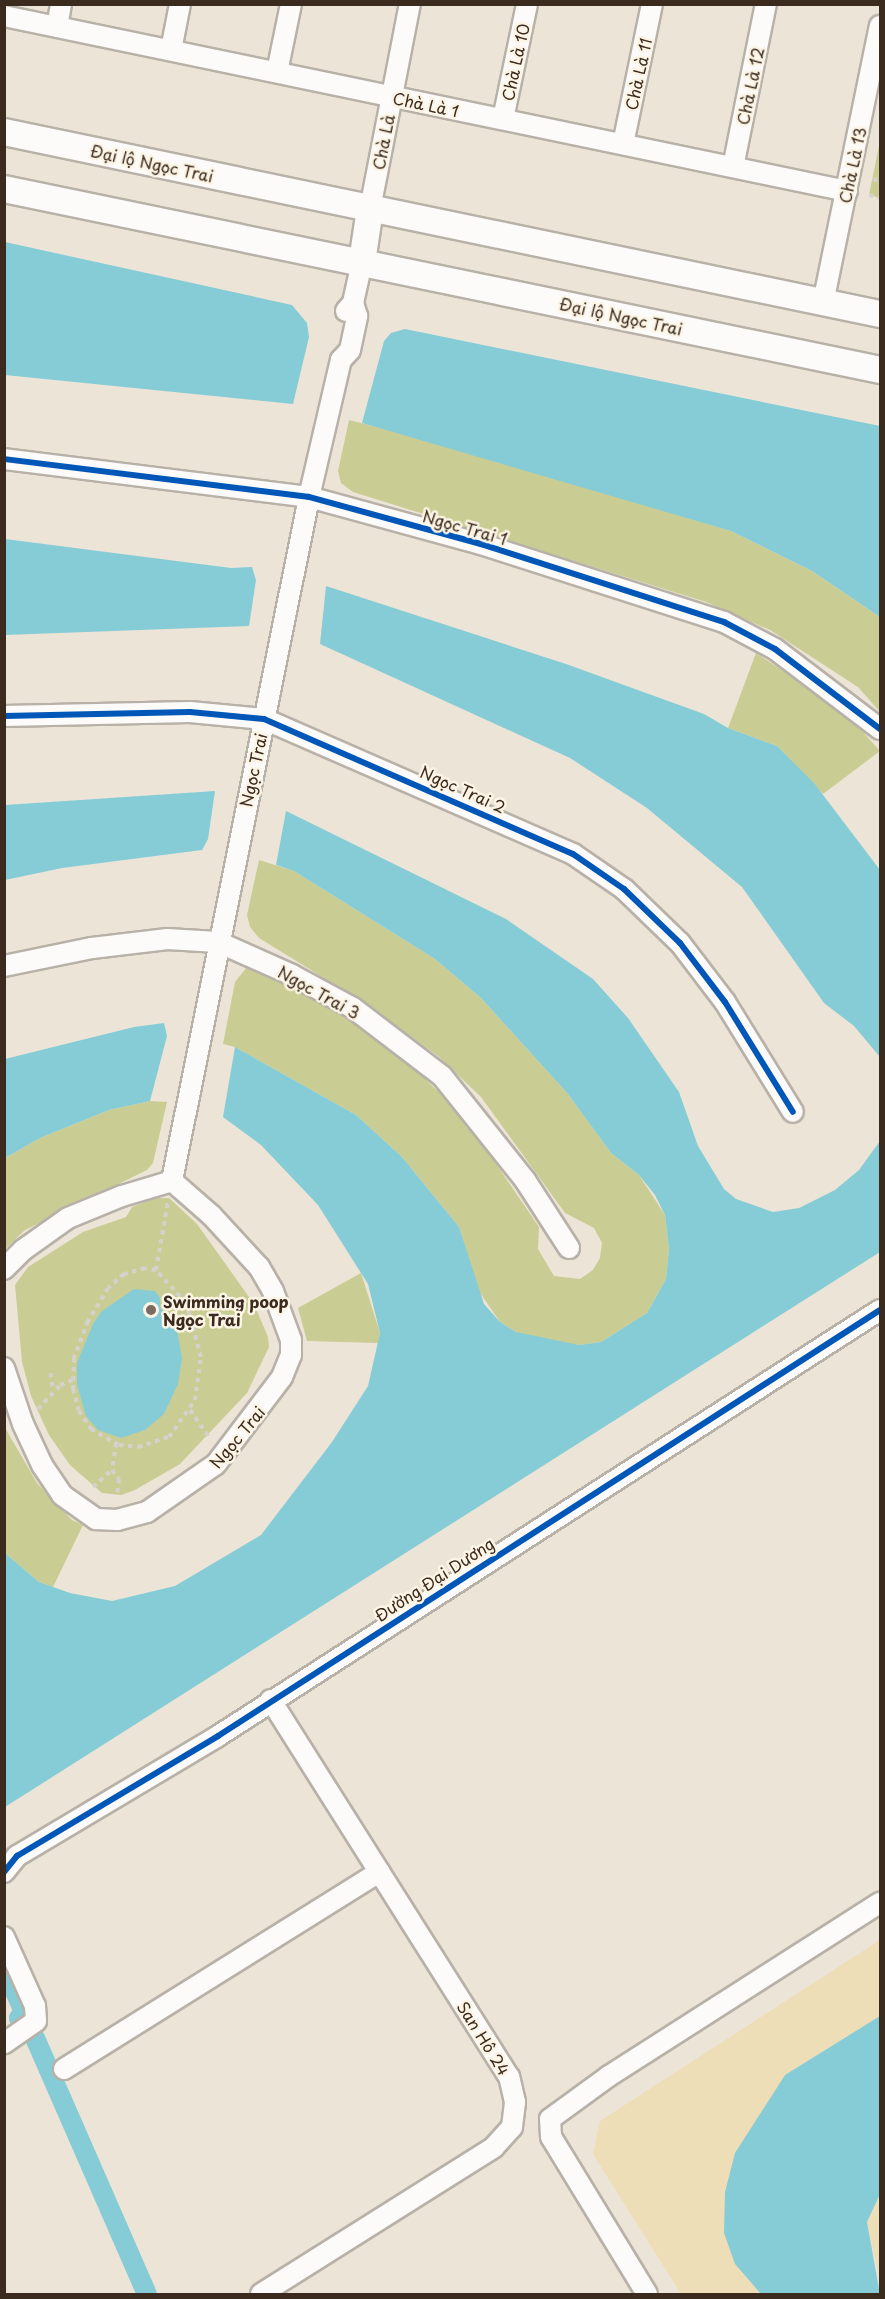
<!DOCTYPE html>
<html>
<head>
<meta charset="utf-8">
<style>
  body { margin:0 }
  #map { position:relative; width:885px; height:2299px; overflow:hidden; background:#ece4d7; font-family:"Playpen Sans",sans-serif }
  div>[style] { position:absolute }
  .green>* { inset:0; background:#cacd93 }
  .sand>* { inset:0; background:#eddeb8 }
  .water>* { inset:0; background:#85ccd6 }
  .canal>* { height:20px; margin:-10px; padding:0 10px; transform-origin:10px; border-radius:10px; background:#85ccd6 }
  .path>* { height:4px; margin-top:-2px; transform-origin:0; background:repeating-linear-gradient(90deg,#d5d2ce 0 4.5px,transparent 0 9px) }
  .roads { filter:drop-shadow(2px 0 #b8b1a8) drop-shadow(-2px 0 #b8b1a8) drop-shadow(0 2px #b8b1a8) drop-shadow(0 -2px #b8b1a8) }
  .minor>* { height:20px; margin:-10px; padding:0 10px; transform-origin:10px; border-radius:10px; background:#fcfbf9 }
  .major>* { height:26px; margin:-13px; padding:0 13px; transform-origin:13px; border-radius:13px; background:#fcfbf9 }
  .cycleway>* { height:6px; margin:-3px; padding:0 3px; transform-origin:3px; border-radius:3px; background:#0057b8 }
  .dots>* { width:16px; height:16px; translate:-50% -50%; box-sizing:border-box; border:3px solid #fcf5e5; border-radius:50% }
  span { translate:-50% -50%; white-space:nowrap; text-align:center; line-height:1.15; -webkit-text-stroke:5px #fcf5e5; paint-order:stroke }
  .street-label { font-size:16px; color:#3b2a1e }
  .poi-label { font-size:16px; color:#3b2a1e; font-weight:700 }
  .left { translate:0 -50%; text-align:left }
  .frame { position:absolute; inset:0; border:6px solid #3b2a1e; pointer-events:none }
</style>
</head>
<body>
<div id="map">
  <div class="green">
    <div style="clip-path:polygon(880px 141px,880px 198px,869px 195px)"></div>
    <div style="clip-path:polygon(349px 420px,447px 445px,731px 531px,812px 571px,880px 617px,880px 712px,858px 687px,770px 630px,706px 602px,353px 492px,341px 483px,338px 471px)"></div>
    <div style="clip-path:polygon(756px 653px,846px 713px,880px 751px,823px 794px,777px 746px,728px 728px)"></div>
    <div style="clip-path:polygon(259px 860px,294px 871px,435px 959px,481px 998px,568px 1094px,611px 1153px,639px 1175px,665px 1215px,669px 1249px,666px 1279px,647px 1313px,601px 1342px,579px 1345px,547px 1341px,516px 1332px,500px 1322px,478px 1290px,459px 1227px,402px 1157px,356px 1115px,235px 1047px,223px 1044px,235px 982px,247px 967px,257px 965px,350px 1021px,416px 1070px,464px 1117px,539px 1227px,538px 1249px,554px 1276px,580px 1279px,593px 1270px,600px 1258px,602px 1243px,594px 1228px,565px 1213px,481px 1097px,438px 1056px,363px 1002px,259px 938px,250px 927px,247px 915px)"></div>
    <div style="clip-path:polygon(150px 1101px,167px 1102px,153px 1163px,147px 1170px,25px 1230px,5px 1249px,5px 1158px,40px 1138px,109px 1110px)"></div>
    <div style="clip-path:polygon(155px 1198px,169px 1198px,197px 1224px,254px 1304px,268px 1337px,269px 1347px,247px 1393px,180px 1464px,135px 1490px,121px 1495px,102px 1493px,70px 1465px,49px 1435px,31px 1396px,22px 1362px,15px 1285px,28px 1267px,83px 1232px,126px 1217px,132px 1207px)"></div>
    <div style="clip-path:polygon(361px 1273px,380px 1333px,378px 1343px,307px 1341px,298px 1308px)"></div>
    <div style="clip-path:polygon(4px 1426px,37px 1483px,72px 1520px,83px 1525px,53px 1587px,39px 1582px,5px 1553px)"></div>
  </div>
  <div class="sand">
    <div style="clip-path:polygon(880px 1940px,880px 2016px,785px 2075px,762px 2112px,735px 2264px,761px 2294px,681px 2294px,593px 2154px,600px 2121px)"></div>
    <div style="clip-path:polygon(880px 2194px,880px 2282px,867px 2222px)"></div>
  </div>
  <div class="water">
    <div style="clip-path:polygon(5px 242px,292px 305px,307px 323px,309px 337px,293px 404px,5px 375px)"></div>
    <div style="clip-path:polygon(405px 329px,880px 426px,880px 617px,812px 571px,731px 531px,362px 423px,384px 341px,391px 333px)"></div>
    <div style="clip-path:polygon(5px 539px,231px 568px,252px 567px,256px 580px,249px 626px,5px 635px)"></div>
    <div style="clip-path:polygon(326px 586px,566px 664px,704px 714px,728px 728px,777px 746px,814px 783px,880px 870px,880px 1057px,854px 1026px,824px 1003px,742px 887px,647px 808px,570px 758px,320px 644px)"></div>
    <div style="clip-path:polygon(215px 791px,208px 839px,202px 850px,62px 868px,5px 880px,5px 805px)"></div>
    <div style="clip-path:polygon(286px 811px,506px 919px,593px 979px,628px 1018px,679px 1092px,698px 1146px,724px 1189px,736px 1199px,773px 1212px,799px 1208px,835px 1190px,859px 1170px,880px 1141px,880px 1252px,5px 1807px,5px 1553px,39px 1582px,70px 1593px,112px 1601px,175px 1586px,261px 1535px,332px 1442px,368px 1386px,380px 1333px,368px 1284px,318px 1205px,261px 1145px,223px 1117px,235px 1047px,356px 1115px,402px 1157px,459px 1227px,484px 1304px,500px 1322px,516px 1332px,579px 1345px,601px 1342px,647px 1313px,666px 1279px,669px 1249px,665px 1215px,655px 1195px,639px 1175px,611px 1153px,568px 1094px,481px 998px,435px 959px,294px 871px,276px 865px)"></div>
    <div style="clip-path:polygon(164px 1023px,167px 1036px,150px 1101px,109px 1110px,40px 1138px,5px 1158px,5px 1059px,134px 1027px)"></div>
    <div style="clip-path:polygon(134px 1289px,155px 1291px,160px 1298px,160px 1307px,177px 1330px,182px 1358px,178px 1384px,164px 1414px,145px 1430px,121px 1438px,98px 1430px,86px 1416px,77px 1385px,77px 1363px,93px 1324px,102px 1311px)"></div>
    <div style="clip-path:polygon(880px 2016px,880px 2194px,867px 2222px,880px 2294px,761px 2294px,735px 2264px,724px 2233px,725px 2192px,735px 2153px,785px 2075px)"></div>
  </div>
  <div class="canal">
    <div style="left:4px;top:1967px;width:49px;rotate:66deg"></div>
    <div style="left:24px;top:2012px;width:8px;rotate:130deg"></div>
    <div style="left:35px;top:2038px;width:279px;rotate:66.4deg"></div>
  </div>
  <div class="path">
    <div style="left:873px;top:180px;width:7px;rotate:-8deg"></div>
    <div style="left:869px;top:195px;width:11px;rotate:15deg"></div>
    <div style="left:156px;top:1270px;width:11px;rotate:-170deg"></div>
    <div style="left:145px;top:1268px;width:22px;rotate:164deg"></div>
    <div style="left:124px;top:1274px;width:21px;rotate:139deg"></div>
    <div style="left:108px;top:1288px;width:39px;rotate:121deg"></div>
    <div style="left:88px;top:1321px;width:40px;rotate:111deg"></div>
    <div style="left:74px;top:1358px;width:31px;rotate:92deg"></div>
    <div style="left:73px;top:1389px;width:23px;rotate:75deg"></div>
    <div style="left:79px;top:1411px;width:22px;rotate:56deg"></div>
    <div style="left:91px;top:1429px;width:32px;rotate:30deg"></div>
    <div style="left:119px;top:1445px;width:19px;rotate:6deg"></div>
    <div style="left:138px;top:1447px;width:33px;rotate:-18deg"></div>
    <div style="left:169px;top:1437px;width:45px;rotate:-54.9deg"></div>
    <div style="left:195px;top:1400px;width:43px;rotate:-82.1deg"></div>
    <div style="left:201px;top:1357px;width:35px;rotate:-105deg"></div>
    <div style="left:192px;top:1323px;width:21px;rotate:-107deg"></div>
    <div style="left:186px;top:1303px;width:45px;rotate:-132.3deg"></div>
    <div style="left:156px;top:1270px;width:70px;rotate:-80.1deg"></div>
    <div style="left:51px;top:1373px;width:18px;rotate:84deg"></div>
    <div style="left:38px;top:1409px;width:33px;rotate:-47deg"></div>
    <div style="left:60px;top:1385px;width:14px;rotate:-21deg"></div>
    <div style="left:190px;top:1410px;width:32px;rotate:55deg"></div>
    <div style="left:116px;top:1443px;width:27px;rotate:98deg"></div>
    <div style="left:112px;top:1470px;width:11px;rotate:52deg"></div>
    <div style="left:119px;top:1479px;width:16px;rotate:97deg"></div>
    <div style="left:93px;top:1487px;width:25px;rotate:-42deg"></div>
  </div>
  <div class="roads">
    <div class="minor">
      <div style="left:4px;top:16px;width:861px;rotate:11.73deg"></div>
      <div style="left:57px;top:27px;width:23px;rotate:-80deg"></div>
      <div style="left:171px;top:50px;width:47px;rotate:-78.9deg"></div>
      <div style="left:277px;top:72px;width:69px;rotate:-78.4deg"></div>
      <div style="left:503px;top:119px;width:117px;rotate:-78.2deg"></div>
      <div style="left:623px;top:144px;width:143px;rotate:-78.3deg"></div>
      <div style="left:733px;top:167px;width:166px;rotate:-78.6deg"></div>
      <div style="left:370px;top:209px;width:209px;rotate:-79deg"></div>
      <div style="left:823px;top:303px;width:283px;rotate:-78.4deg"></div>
      <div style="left:346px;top:311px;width:11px;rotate:-49deg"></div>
      <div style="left:353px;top:303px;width:42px;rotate:-77.6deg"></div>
      <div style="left:4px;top:459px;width:307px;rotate:7.1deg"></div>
      <div style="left:309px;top:497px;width:178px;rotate:15.3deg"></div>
      <div style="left:481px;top:544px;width:255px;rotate:17.8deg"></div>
      <div style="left:724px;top:622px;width:58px;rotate:27.9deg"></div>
      <div style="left:775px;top:649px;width:132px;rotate:37.3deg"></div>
      <div style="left:4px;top:716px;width:186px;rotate:-1.2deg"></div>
      <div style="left:190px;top:712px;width:74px;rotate:5.4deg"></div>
      <div style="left:264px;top:719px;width:337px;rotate:23.6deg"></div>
      <div style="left:573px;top:854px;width:62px;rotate:34.5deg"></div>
      <div style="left:624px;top:889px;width:78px;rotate:44deg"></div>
      <div style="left:680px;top:943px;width:74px;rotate:52.7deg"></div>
      <div style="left:725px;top:1002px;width:129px;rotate:58.3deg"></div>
      <div style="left:4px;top:966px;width:90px;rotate:-11.6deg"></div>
      <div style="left:92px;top:948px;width:76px;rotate:-6.8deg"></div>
      <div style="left:167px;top:939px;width:51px;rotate:3.4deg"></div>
      <div style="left:218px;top:942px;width:81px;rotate:24deg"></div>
      <div style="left:292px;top:975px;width:69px;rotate:28.4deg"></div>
      <div style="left:353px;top:1008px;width:112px;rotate:37.4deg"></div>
      <div style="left:442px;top:1076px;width:133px;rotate:51.4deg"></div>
      <div style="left:525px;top:1180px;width:81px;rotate:57.1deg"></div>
      <div style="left:172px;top:1181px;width:698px;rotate:-78.67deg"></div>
      <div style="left:309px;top:497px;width:141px;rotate:-76.9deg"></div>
      <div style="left:341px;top:360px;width:13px;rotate:-48deg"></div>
      <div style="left:350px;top:350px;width:35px;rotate:-78deg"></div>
      <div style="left:357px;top:316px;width:14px;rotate:-107deg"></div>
      <div style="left:4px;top:1269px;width:27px;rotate:-45deg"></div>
      <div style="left:23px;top:1250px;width:55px;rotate:-35.4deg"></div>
      <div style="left:68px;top:1218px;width:58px;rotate:-22.2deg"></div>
      <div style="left:122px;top:1196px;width:52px;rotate:-16.7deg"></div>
      <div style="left:4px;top:1368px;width:59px;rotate:71.3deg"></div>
      <div style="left:23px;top:1424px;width:45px;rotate:65.1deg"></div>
      <div style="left:42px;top:1465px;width:36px;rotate:56deg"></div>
      <div style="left:62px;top:1495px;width:42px;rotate:35.2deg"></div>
      <div style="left:96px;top:1519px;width:21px;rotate:3deg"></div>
      <div style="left:117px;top:1520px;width:31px;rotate:-15deg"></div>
      <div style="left:147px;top:1512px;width:84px;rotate:-34.8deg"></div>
      <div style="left:216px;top:1464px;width:109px;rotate:-52.8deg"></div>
      <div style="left:282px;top:1377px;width:24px;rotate:-68deg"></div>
      <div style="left:291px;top:1355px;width:15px;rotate:-90deg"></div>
      <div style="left:291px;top:1340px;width:52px;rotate:-110.2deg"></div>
      <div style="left:273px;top:1291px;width:28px;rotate:-120deg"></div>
      <div style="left:259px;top:1267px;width:71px;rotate:-132.7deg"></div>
      <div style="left:211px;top:1215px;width:52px;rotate:-138.9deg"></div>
      <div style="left:4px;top:1872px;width:21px;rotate:-51deg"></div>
      <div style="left:17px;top:1856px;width:234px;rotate:-30.8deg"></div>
      <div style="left:218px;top:1736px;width:787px;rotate:-32.76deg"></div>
      <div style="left:4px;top:1937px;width:76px;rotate:65.8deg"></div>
      <div style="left:35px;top:2006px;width:15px;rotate:86deg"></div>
      <div style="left:36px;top:2021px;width:39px;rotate:145deg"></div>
      <div style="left:64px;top:2069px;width:372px;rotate:-32deg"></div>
      <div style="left:261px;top:2294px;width:275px;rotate:-32.2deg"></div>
      <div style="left:494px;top:2147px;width:27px;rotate:-48deg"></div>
      <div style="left:512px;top:2127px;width:25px;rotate:-83deg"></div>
      <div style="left:515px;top:2102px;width:26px;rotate:-103deg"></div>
      <div style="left:509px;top:2077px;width:446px;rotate:-122.3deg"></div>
      <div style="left:647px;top:2294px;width:184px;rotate:-121.4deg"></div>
      <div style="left:551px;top:2137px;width:18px;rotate:-93deg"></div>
      <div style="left:550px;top:2119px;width:73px;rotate:-36.1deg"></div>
      <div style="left:609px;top:2076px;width:322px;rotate:-32.6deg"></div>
    </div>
    <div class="major">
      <div style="left:4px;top:132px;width:895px;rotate:11.74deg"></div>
      <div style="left:4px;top:189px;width:895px;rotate:11.67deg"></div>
      <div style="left:362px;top:262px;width:54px;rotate:-81.4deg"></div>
    </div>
  </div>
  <div class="cycleway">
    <div style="left:4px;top:459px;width:307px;rotate:7.1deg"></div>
    <div style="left:309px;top:497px;width:178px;rotate:15.3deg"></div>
    <div style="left:481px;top:544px;width:255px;rotate:17.8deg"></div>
    <div style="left:724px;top:622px;width:58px;rotate:27.9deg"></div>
    <div style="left:775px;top:649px;width:132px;rotate:37.3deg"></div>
    <div style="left:4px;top:716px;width:186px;rotate:-1.2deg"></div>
    <div style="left:190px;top:712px;width:74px;rotate:5.4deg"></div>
    <div style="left:264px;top:719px;width:337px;rotate:23.6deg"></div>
    <div style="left:573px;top:854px;width:62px;rotate:34.5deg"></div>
    <div style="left:624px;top:889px;width:78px;rotate:44deg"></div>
    <div style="left:680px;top:943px;width:74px;rotate:52.7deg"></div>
    <div style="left:725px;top:1002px;width:129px;rotate:58.3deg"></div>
    <div style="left:4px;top:1872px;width:21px;rotate:-51deg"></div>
    <div style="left:17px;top:1856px;width:234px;rotate:-30.8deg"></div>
    <div style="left:218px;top:1736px;width:787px;rotate:-32.76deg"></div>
  </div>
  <div class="dots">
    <div style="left:151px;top:1310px;background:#796b5f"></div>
  </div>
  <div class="street-label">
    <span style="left:515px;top:62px;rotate:-78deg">Chà Là 10</span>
    <span style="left:638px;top:74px;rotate:-78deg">Chà Là 11</span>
    <span style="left:750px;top:86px;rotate:-78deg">Chà Là 12</span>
    <span style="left:426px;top:104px;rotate:12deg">Chà Là 1</span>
    <span style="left:383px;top:142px;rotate:-79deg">Chà Là</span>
    <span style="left:152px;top:163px;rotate:12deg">Đại lộ Ngọc Trai</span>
    <span style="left:852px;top:165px;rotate:-78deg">Chà Là 13</span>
    <span style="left:621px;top:316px;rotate:12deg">Đại lộ Ngọc Trai</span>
    <span style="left:465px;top:527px;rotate:16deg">Ngọc Trai 1</span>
    <span style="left:253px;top:770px;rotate:-78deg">Ngọc Trai</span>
    <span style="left:463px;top:789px;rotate:24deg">Ngọc Trai 2</span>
    <span style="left:319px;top:992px;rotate:29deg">Ngọc Trai 3</span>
    <span style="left:237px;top:1437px;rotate:-50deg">Ngọc Trai</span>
    <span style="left:434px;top:1579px;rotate:-33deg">Đường Đại Dương</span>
    <span style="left:484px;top:2038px;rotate:58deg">San Hô 24</span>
  </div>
  <div class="poi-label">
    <span class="left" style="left:163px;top:1310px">Swimming poop<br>Ngọc Trai</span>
  </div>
  <div class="frame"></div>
</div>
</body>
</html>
